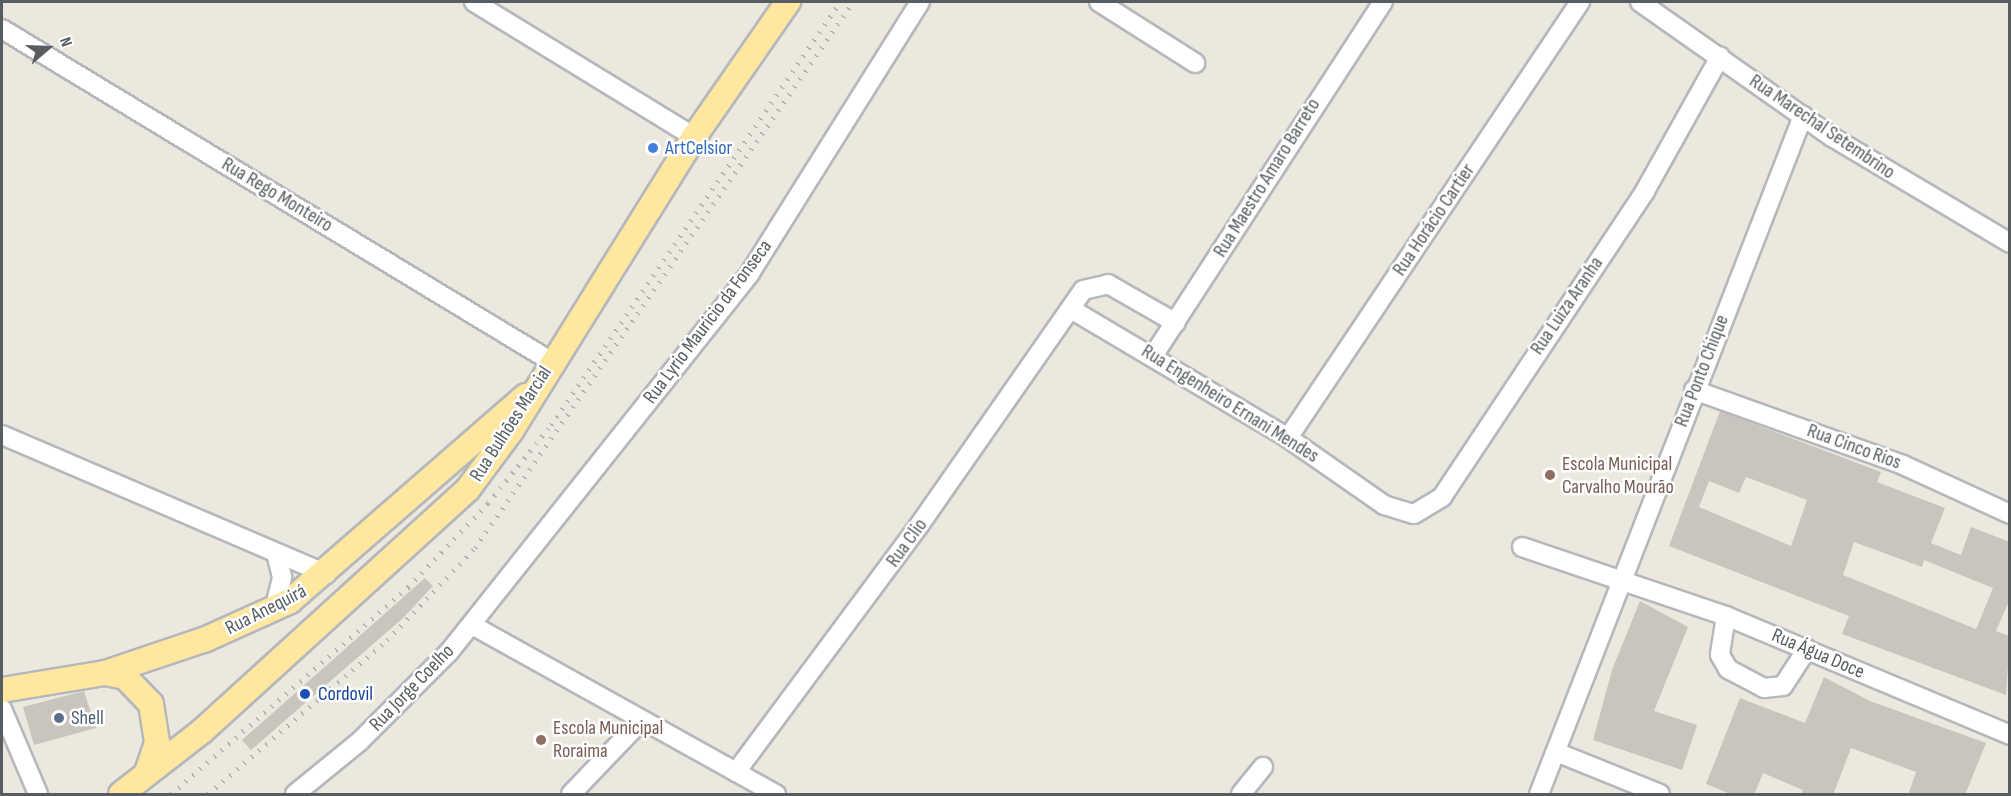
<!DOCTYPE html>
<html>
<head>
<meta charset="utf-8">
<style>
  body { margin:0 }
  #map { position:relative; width:2011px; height:796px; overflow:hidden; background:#ede8de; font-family:"Sofia Sans Condensed",sans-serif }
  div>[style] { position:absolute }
  .building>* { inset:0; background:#c9c5bd }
  .roads { filter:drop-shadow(2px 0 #b4b8bd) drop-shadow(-2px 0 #b4b8bd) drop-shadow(0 2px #b4b8bd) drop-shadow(0 -2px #b4b8bd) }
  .minor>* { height:18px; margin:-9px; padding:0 9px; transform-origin:9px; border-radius:9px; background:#fff }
  .major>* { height:24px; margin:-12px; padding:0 12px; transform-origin:12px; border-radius:12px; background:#ffe7a0 }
  .rail>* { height:4.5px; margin-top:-2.25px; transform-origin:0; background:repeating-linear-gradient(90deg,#b1b2b2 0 1.5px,transparent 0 9.5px) }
  .dots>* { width:16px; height:16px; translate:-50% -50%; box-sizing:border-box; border:3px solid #fff; border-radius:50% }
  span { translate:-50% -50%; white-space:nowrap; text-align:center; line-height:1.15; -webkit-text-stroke:5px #fff; paint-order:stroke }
  .street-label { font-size:20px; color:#575d61 }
  .shop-label { font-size:20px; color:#366cbe }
  .left { translate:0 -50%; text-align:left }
  .education-label { font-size:20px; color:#785e54 }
  .transit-label { font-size:20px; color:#164399 }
  .service-label { font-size:20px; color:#4e5e75 }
  .frame { position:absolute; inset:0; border:3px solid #575d61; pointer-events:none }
  .north { position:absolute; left:18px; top:18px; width:60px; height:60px; -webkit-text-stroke:4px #fff; paint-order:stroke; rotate:71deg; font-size:16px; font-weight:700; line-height:24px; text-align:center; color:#575d61 }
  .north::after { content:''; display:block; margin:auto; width:21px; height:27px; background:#575d61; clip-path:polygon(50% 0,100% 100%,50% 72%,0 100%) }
</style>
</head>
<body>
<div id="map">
  <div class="building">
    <div style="clip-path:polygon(evenodd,1720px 411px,1881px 472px,1877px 482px,1945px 508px,1931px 543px,1961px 555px,1971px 527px,2010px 542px,2010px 599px,1996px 631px,2010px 636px,2006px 695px,1842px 634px,1849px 616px,1669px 546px,1720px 411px,1746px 477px,1807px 500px,1791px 546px,1699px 507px,1709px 481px,1739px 493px,1746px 477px,1720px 411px,1854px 542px,1922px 567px,1924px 560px,1993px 588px,1976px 629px,1843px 575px,1854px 542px)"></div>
    <div style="clip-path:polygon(425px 578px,433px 586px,403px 618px,251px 750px,242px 740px)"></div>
    <div style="clip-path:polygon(1640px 601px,1688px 627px,1654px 711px,1697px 725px,1682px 770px,1593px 740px,1612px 670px)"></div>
    <div style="clip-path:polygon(1824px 677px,1870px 701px,1986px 743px,1965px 795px,1908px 795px,1916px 772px,1851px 748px,1833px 795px,1801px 795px,1803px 790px,1763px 773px,1754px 795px,1733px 795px,1706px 784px,1740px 698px,1805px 723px)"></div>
    <div style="clip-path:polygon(84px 691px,96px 728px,34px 745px,23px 707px)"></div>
  </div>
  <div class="roads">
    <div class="minor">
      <div style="left:474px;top:2px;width:258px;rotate:31.5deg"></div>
      <div style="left:1099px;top:2px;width:114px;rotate:32.4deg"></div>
      <div style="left:1640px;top:2px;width:235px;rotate:35.1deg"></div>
      <div style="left:1832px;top:137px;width:207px;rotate:30.8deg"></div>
      <div style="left:2px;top:29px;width:643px;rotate:31.19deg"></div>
      <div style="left:1071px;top:309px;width:252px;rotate:30.7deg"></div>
      <div style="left:1288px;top:438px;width:117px;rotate:34.9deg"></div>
      <div style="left:1384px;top:505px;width:31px;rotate:17deg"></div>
      <div style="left:1414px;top:514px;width:33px;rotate:-31deg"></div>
      <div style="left:1442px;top:497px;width:367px;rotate:-56.4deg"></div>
      <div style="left:1645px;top:191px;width:154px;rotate:-60.8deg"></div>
      <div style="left:1153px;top:356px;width:422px;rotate:-57deg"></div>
      <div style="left:1694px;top:390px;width:222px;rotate:19.7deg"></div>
      <div style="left:1903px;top:465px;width:118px;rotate:24.6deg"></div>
      <div style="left:2px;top:435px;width:353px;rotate:23.2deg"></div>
      <div style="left:1288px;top:438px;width:525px;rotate:-56.19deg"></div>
      <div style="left:1522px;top:547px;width:215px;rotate:18.7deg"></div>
      <div style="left:1726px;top:616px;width:308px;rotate:22.7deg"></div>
      <div style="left:274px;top:610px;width:34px;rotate:-76deg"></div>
      <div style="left:282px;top:577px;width:25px;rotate:-104deg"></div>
      <div style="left:1726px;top:616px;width:39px;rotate:99deg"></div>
      <div style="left:1720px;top:655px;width:16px;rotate:60deg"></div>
      <div style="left:1728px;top:669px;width:41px;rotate:27.8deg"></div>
      <div style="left:1764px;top:688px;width:19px;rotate:-6deg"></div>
      <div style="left:1783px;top:686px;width:44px;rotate:-57deg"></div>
      <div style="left:472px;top:625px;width:348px;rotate:29.1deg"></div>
      <div style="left:2px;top:709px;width:92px;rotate:67deg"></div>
      <div style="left:1556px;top:752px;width:112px;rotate:22deg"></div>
      <div style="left:736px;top:772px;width:309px;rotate:-53.4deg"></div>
      <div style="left:920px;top:524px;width:285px;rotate:-55.1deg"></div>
      <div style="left:1083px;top:290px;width:26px;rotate:-13deg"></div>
      <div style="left:1108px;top:284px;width:78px;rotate:29.8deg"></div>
      <div style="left:295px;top:794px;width:84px;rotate:-39.2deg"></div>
      <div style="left:360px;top:741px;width:126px;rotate:-45deg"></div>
      <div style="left:449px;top:652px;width:484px;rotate:-51.5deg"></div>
      <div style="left:750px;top:273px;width:320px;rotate:-57.9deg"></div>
      <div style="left:571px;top:794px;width:101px;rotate:-46.2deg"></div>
      <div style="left:1241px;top:794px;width:35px;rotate:-51deg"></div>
      <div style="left:1539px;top:794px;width:728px;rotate:-68.73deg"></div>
    </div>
    <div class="major">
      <div style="left:105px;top:673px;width:20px;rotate:11deg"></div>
      <div style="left:125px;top:677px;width:37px;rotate:46deg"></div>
      <div style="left:151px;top:704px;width:39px;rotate:81deg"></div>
      <div style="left:157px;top:743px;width:31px;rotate:109deg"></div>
      <div style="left:2px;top:690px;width:104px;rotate:-9.4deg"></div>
      <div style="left:105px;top:673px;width:107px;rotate:-18.6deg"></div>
      <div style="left:206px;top:639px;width:92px;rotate:-24.3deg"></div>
      <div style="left:290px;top:601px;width:313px;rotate:-41deg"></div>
      <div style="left:121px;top:794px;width:101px;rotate:-37.8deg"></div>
      <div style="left:201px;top:732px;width:361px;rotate:-42.3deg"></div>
      <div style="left:468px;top:489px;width:72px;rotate:-53.4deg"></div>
      <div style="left:511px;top:431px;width:346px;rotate:-58.1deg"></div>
      <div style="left:694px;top:137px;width:165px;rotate:-55.2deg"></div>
    </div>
  </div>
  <div class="rail">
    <div style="left:171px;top:794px;width:315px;rotate:-41.1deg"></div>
    <div style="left:408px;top:587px;width:116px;rotate:-46.4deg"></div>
    <div style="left:488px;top:503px;width:100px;rotate:-51.1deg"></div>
    <div style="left:551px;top:425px;width:512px;rotate:-55.66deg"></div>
    <div style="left:208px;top:794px;width:236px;rotate:-40.7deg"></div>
    <div style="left:387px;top:640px;width:127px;rotate:-46.3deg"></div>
    <div style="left:475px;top:548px;width:664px;rotate:-55.3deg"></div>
  </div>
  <div class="dots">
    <div style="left:653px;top:148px;background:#3f7fe0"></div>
    <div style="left:1550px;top:475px;background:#8d6e63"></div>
    <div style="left:305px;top:694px;background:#1a4fb4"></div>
    <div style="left:59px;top:718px;background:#5c6f8a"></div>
    <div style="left:541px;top:740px;background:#8d6e63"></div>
  </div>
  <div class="street-label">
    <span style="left:1822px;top:127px;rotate:34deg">Rua Marechal Setembrino</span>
    <span style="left:1267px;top:178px;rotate:-58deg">Rua Maestro Amaro Barreto</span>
    <span style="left:277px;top:195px;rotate:31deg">Rua Rego Monteiro</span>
    <span style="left:1434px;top:220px;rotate:-56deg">Rua Horácio Cartier</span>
    <span style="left:1567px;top:306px;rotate:-56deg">Rua Luiza Aranha</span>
    <span style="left:708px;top:322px;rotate:-53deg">Rua Lyrio Mauricio da Fonseca</span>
    <span style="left:1702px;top:371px;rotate:-69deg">Rua Ponto Chique</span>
    <span style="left:1230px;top:404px;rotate:32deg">Rua Engenheiro Ernani Mendes</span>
    <span style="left:511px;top:424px;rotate:-57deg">Rua Bulhões Marcial</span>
    <span style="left:1854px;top:447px;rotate:20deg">Rua Cinco Rios</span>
    <span style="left:907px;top:543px;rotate:-54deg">Rua Clio</span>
    <span style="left:266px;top:610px;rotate:-27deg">Rua Anequirá</span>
    <span style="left:1818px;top:654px;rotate:23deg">Rua Água Doce</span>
    <span style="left:412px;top:688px;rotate:-46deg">Rua Jorge Coelho</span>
  </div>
  <div class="shop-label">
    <span class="left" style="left:665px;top:148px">ArtCelsior</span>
  </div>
  <div class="education-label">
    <span class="left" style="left:1562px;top:476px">Escola Municipal<br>Carvalho Mourão</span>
    <span class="left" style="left:553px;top:740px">Escola Municipal<br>Roraima</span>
  </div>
  <div class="transit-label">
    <span class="left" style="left:318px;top:694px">Cordovil</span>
  </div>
  <div class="service-label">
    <span class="left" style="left:71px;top:718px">Shell</span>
  </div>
  <div class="frame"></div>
  <div class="north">N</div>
</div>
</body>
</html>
